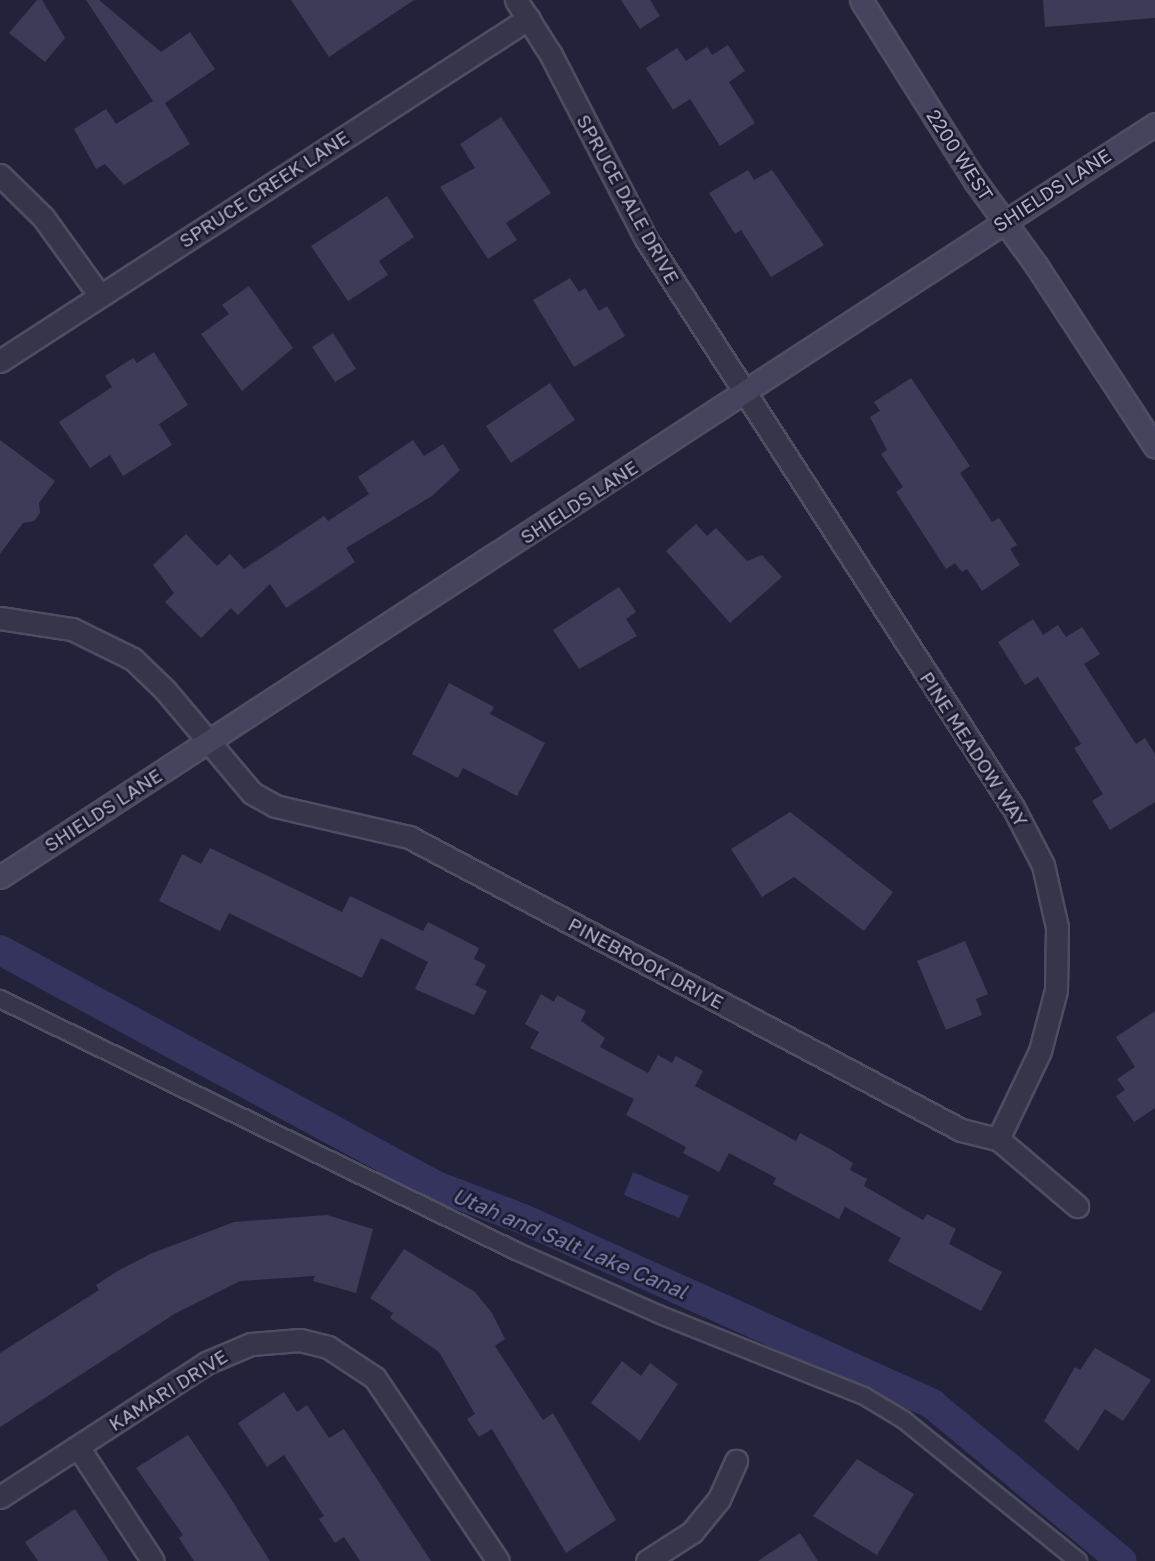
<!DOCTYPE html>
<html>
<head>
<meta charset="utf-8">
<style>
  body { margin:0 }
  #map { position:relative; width:1155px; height:1561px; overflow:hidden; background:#22223a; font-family:"Golos Text",sans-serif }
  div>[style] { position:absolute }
  .water>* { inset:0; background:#34345f }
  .canal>* { height:30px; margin:-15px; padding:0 15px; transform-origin:15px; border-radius:15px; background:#34345f }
  .building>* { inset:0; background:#3c3c58 }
  .roads { filter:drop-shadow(2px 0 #4e4d62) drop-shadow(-2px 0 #4e4d62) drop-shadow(0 2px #4e4d62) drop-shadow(0 -2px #4e4d62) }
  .lane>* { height:16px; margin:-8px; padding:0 8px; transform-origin:8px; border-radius:8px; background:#36354a }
  .street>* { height:21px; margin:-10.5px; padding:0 10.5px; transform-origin:10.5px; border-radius:10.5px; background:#36354a }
  .secondary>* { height:21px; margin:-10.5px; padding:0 10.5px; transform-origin:10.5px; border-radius:10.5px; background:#45435d }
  span { translate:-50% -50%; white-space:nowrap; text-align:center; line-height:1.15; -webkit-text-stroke:5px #1b1b2f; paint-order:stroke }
  .street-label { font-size:19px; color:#b1b0c6 }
  .water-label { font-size:21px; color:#8080b2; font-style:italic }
</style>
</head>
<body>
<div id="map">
  <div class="water">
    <div style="clip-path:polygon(633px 1172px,689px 1196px,679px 1218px,624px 1195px)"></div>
  </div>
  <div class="canal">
    <div style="left:0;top:950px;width:499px;rotate:28.4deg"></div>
    <div style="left:439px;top:1187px;width:90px;rotate:20.9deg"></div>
    <div style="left:523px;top:1219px;width:449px;rotate:24.3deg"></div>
    <div style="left:932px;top:1404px;width:246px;rotate:39.6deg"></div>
  </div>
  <div class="building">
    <div style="clip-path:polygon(37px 0,42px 0,65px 38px,45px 62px,9px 33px)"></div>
    <div style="clip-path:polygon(86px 0,99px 0,161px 52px,190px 32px,215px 69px,165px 103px,190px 144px,124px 185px,105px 164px,96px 169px,74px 129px,106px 109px,116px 124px,153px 101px)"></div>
    <div style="clip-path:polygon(291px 0,414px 0,329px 57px)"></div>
    <div style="clip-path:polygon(621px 0,650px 0,660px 16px,640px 29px)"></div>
    <div style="clip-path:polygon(1043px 0,1155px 0,1155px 18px,1045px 27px)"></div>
    <div style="clip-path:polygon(728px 45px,745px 71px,729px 82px,755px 123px,720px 146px,690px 99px,673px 110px,646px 68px,677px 48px,686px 61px,707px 47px,712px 55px)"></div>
    <div style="clip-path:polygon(501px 117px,551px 193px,506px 223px,517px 240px,488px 259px,440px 187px,475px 168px,460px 144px)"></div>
    <div style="clip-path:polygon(748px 170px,754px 180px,772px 170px,824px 245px,771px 277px,741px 230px,735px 234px,709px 193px)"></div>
    <div style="clip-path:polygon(387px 196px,414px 237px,379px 261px,388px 275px,348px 301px,311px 246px)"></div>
    <div style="clip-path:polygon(570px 278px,579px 292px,585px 288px,599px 311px,607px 306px,625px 336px,574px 367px,533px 300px)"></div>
    <div style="clip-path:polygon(249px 286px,293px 348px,242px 391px,201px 334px,229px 314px,222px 305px)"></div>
    <div style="clip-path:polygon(333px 333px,356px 369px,335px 382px,312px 347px)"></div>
    <div style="clip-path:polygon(154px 352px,188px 405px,159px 424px,172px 445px,123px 476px,110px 455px,90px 468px,59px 422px,112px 387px,105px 376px,133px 358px,137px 363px)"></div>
    <div style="clip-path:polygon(911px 378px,970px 466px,960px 473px,992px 522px,999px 518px,1017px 545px,1010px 549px,1020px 565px,982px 591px,967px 569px,962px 572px,955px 563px,946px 569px,896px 492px,903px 487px,881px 454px,887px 450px,870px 417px,880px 411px,874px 402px)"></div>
    <div style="clip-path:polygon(550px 383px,575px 420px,511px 463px,486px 426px)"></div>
    <div style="clip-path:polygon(0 440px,55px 481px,39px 503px,40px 513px,34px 521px,23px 523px,0 554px)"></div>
    <div style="clip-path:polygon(413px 440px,424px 456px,443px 444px,460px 470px,432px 496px,346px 548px,355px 562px,286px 608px,270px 584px,238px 615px,231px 608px,201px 638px,165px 602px,174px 593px,153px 565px,186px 534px,217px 566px,230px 554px,244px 569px,324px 516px,328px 521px,369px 494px,358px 477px)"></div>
    <div style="clip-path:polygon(696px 524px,707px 536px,716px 528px,747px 561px,762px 555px,782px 577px,730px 623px,666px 551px)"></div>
    <div style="clip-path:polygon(619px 587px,636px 612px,626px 619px,637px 636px,579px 669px,553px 630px)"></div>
    <div style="clip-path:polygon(1033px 619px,1043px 635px,1058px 625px,1066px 637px,1082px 627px,1100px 654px,1084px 664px,1136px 744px,1145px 738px,1155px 754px,1155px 802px,1110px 830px,1092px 801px,1103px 794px,1074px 748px,1081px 744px,1038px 677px,1025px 685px,998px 642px)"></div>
    <div style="clip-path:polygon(449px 683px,494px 707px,490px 714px,545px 743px,517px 796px,463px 768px,458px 778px,412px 754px)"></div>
    <div style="clip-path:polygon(790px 812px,893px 892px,864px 931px,794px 877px,762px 897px,731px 849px)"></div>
    <div style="clip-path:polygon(210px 848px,342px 912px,350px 896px,423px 931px,428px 922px,479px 948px,474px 959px,486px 965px,475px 985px,487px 991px,474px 1015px,415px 989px,428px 962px,381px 938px,362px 978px,229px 913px,220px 931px,159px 901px,182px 854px,201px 864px)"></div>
    <div style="clip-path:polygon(965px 941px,988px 994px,976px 999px,982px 1015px,946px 1030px,917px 961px)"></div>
    <div style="clip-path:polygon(541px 994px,554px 1002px,557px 995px,586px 1011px,581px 1021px,605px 1038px,600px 1047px,648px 1073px,658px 1055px,672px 1063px,676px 1056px,703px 1071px,695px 1086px,796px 1141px,800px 1133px,830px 1149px,853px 1163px,850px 1170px,867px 1179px,864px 1186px,923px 1220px,927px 1214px,956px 1229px,949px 1244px,1002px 1272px,981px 1311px,888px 1261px,901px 1238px,845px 1207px,839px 1219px,773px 1184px,776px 1178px,729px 1153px,719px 1172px,683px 1153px,686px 1147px,626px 1115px,634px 1099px,530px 1048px,539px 1032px,525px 1024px)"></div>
    <div style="clip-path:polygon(1155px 1011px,1155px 1108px,1134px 1122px,1116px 1096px,1125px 1090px,1117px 1079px,1135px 1067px,1116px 1037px)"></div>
    <div style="clip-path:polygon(327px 1215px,373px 1229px,356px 1293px,313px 1281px,315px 1276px,240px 1281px,176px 1313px,0 1427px,0 1353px,99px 1290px,96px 1285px,116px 1272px,150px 1254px,234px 1222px)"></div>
    <div style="clip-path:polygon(404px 1249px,475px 1292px,492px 1313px,505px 1339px,495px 1346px,543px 1420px,553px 1413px,616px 1520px,566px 1553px,492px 1429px,479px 1437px,467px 1419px,475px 1414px,439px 1352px,390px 1318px,393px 1313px,370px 1298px)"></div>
    <div style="clip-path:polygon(1095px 1348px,1151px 1380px,1123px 1421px,1105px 1409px,1078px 1451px,1044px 1421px,1075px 1367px,1080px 1370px)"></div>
    <div style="clip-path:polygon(622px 1361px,641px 1376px,650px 1363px,678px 1384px,640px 1441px,591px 1403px)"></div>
    <div style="clip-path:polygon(284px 1392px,297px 1412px,307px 1405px,329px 1438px,344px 1429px,431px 1561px,360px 1561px,344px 1537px,335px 1543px,319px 1519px,324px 1516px,284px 1455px,267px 1467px,238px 1423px)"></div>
    <div style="clip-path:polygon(188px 1435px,226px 1491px,270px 1561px,194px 1561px,179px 1538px,183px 1535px,136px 1468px)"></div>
    <div style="clip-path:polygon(857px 1459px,914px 1494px,877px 1555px,813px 1516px)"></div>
    <div style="clip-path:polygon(75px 1509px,109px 1561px,38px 1561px,25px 1542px)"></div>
    <div style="clip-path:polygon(800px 1533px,818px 1561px,758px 1561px)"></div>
  </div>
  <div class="roads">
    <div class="lane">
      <div style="left:0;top:999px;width:574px;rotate:26.03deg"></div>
      <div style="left:516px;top:1251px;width:155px;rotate:23.9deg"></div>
      <div style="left:658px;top:1314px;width:222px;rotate:21.7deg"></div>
      <div style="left:864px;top:1396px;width:47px;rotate:31deg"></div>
      <div style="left:904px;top:1420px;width:224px;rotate:39deg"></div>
    </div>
    <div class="street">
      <div style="left:516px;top:0;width:65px;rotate:57.5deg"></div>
      <div style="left:551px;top:55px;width:207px;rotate:62.7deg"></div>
      <div style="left:646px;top:239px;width:678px;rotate:57.15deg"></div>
      <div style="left:1014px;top:809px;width:63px;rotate:62.6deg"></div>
      <div style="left:1043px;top:865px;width:64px;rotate:77.3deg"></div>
      <div style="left:1057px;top:927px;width:63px;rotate:90.9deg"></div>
      <div style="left:1056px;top:990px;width:63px;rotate:104.7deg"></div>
      <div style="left:1040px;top:1051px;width:98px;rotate:115.5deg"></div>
      <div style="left:0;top:175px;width:60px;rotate:44.3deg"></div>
      <div style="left:43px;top:217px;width:97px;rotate:54.2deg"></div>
      <div style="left:0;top:361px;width:630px;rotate:-32.96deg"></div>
      <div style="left:0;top:618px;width:73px;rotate:8.7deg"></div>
      <div style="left:72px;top:629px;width:68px;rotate:26.2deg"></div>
      <div style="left:133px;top:659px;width:45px;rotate:44.1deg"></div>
      <div style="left:165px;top:690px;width:135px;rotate:49.8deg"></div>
      <div style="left:252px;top:793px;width:26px;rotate:29deg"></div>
      <div style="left:275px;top:806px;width:138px;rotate:13deg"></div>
      <div style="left:409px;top:837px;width:625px;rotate:27.96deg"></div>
      <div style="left:961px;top:1130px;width:38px;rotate:14deg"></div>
      <div style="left:998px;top:1139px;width:104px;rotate:40.3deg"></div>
      <div style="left:78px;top:1447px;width:136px;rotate:56.7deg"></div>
      <div style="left:0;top:1497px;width:246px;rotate:-33deg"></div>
      <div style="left:206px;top:1363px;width:49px;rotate:-22.9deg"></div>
      <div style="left:251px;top:1344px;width:49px;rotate:-4.7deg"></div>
      <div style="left:300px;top:1340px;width:29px;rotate:14deg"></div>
      <div style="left:328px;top:1347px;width:56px;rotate:33.4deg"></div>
      <div style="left:375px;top:1378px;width:220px;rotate:56.1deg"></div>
      <div style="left:647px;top:1561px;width:54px;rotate:-32.8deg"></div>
      <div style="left:692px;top:1532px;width:43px;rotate:-50.7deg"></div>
      <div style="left:719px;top:1499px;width:42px;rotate:-65.9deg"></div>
    </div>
    <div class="secondary">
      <div style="left:861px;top:0;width:214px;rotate:57.8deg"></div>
      <div style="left:975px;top:181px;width:104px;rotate:54deg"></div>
      <div style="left:1036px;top:265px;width:217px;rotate:56.8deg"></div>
      <div style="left:0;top:877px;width:1379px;rotate:-33.1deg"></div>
    </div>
  </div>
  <div class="street-label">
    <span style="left:960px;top:155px;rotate:57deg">2200 WEST</span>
    <span style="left:264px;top:189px;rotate:-33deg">SPRUCE CREEK LANE</span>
    <span style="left:1052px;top:190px;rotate:-33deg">SHIELDS LANE</span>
    <span style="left:628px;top:199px;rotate:61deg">SPRUCE DALE DRIVE</span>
    <span style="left:579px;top:502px;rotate:-33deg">SHIELDS LANE</span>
    <span style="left:974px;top:749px;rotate:57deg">PINE MEADOW WAY</span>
    <span style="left:103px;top:810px;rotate:-33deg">SHIELDS LANE</span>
    <span style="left:646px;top:963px;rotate:28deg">PINEBROOK DRIVE</span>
    <span style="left:168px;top:1390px;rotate:-32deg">KAMARI DRIVE</span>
  </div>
  <div class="water-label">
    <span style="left:570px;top:1243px;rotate:23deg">Utah and Salt Lake Canal</span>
  </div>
</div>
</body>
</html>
